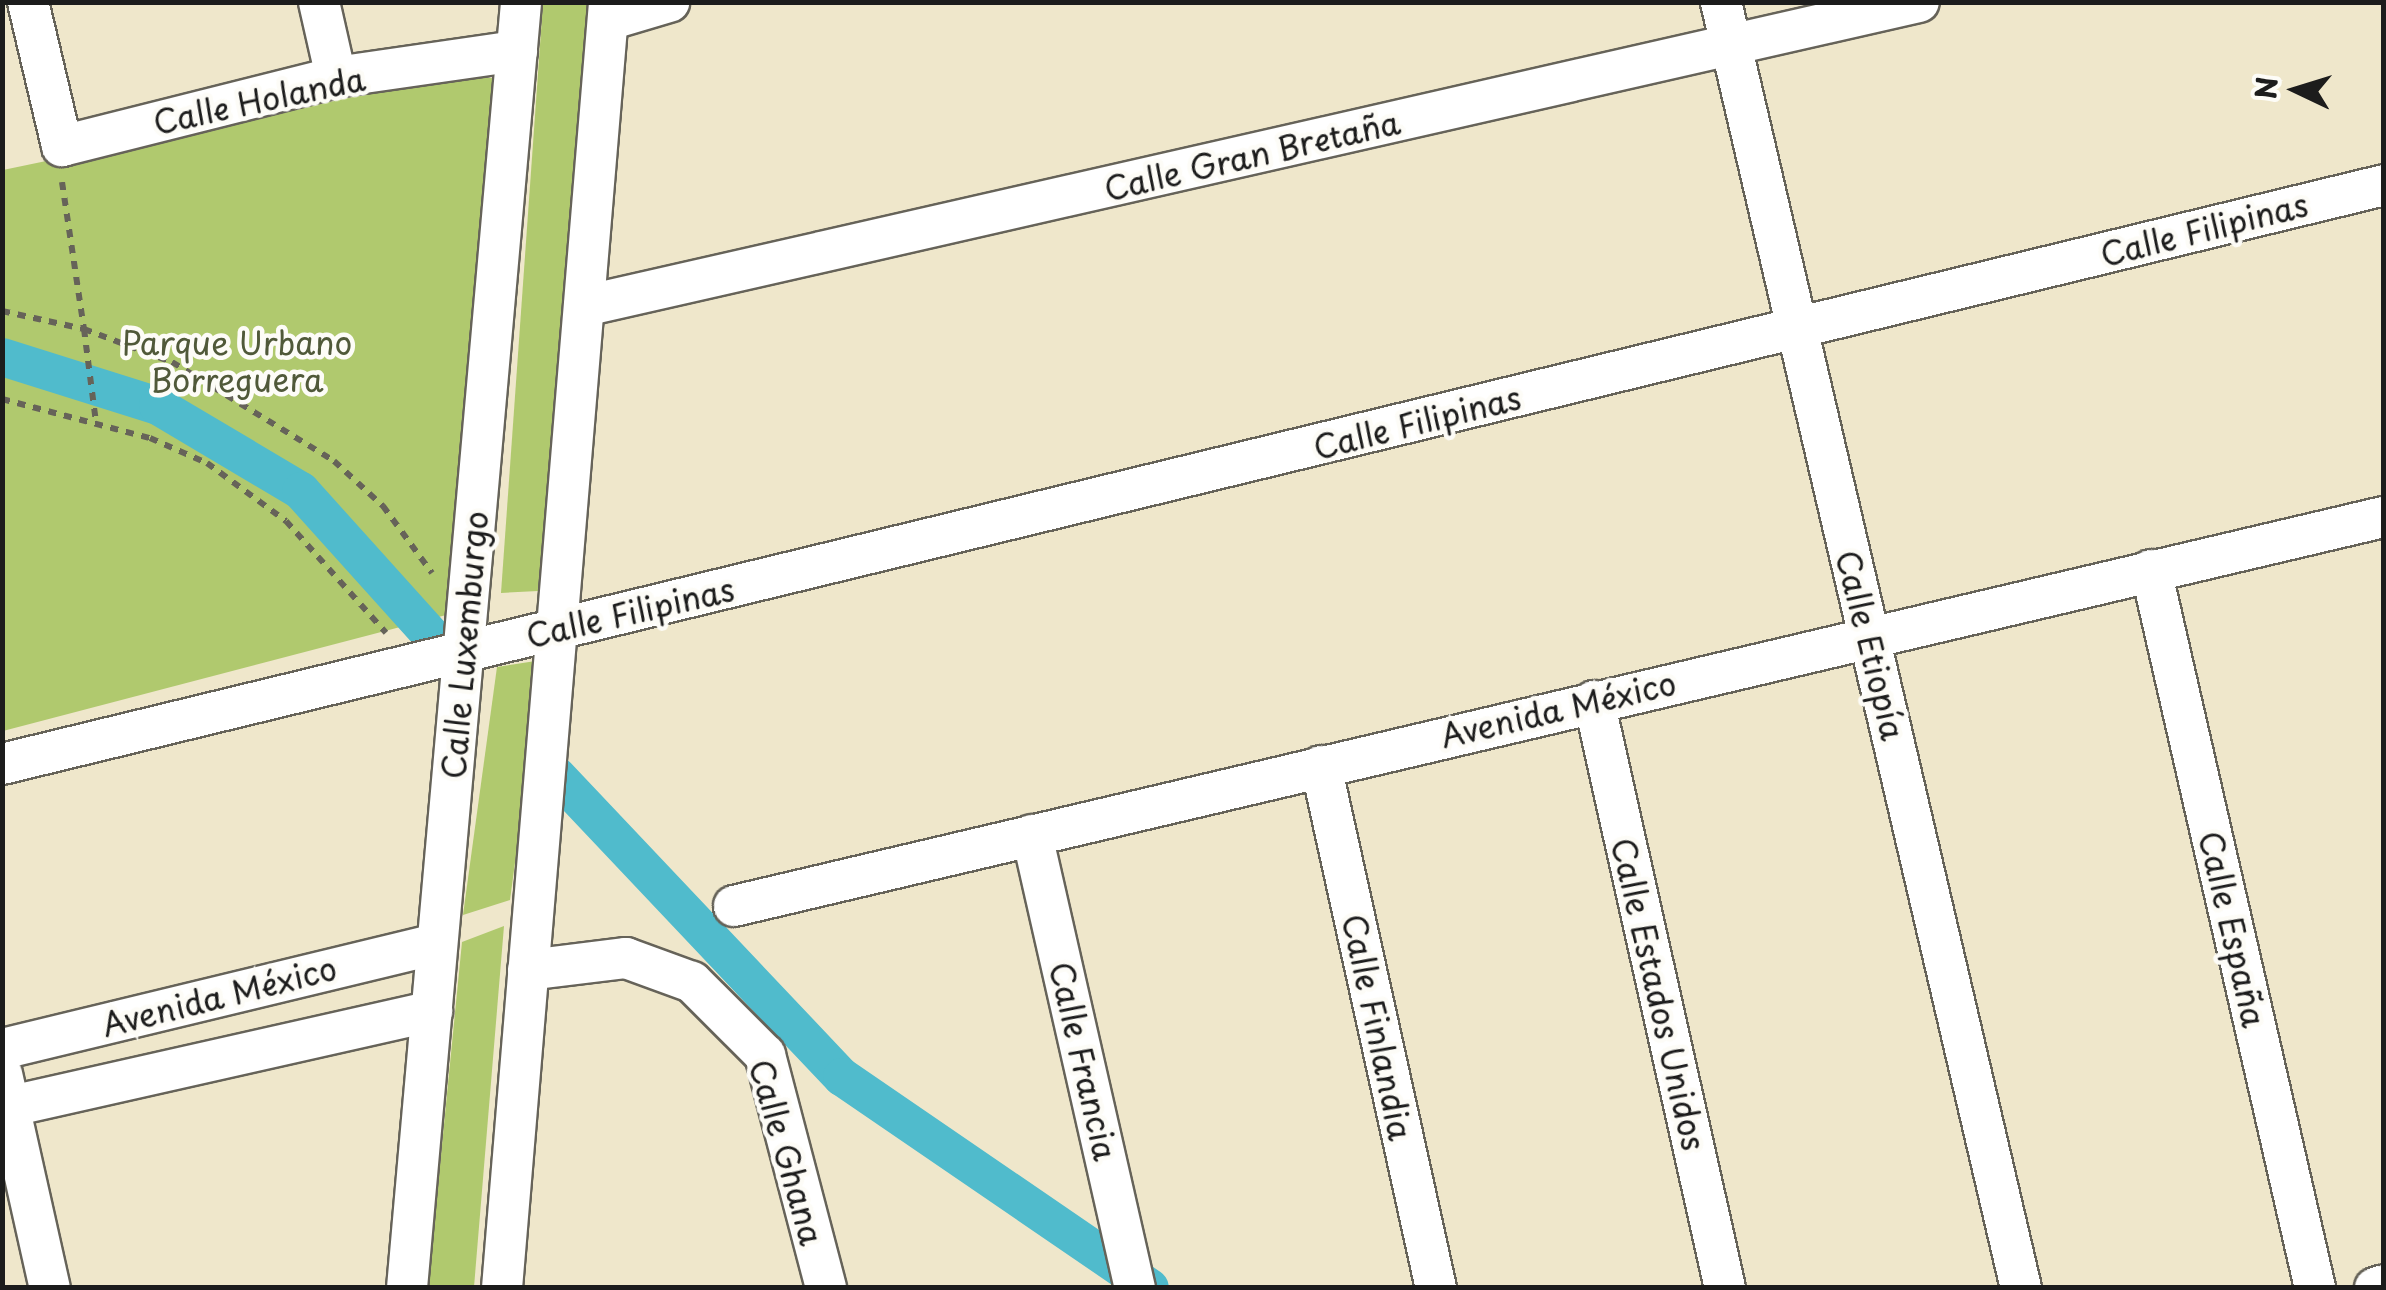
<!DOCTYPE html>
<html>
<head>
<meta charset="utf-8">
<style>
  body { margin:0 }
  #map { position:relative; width:2386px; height:1290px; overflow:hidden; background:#efe7cb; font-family:"Playpen Sans",sans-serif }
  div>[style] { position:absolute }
  .green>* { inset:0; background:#b0c96e }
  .canal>* { height:38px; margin:-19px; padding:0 19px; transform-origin:19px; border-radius:19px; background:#50bbcc }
  .path>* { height:6px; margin-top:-3px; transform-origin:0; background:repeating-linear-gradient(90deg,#666359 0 8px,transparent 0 16px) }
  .roads { filter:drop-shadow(2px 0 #666359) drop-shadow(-2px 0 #666359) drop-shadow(0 2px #666359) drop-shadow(0 -2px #666359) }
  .minor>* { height:40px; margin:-20px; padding:0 20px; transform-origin:20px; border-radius:20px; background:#fff }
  span { translate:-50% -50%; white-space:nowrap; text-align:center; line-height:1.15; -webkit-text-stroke:9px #fdfcf7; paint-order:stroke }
  .street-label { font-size:32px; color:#1c1c1c }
  .park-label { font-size:32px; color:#505939 }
  .frame { position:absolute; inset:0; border:5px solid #1c1c1c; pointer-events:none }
  .north { position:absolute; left:2246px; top:40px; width:100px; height:100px; -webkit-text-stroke:8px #fdfcf7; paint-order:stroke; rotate:274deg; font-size:28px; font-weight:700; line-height:40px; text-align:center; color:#1c1c1c }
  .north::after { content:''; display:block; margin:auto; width:35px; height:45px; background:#1c1c1c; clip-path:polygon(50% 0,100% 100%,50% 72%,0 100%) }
</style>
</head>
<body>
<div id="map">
  <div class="green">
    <div style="clip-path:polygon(543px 3px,595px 3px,538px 591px,501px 593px)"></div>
    <div style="clip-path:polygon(444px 78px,496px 78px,450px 614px,3px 731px,3px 170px)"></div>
    <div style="clip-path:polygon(542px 660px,510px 900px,463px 915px,497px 667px)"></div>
    <div style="clip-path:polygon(504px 926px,474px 1287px,428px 1287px,462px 942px)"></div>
  </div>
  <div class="canal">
    <div style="left:2px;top:357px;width:164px;rotate:17.4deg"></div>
    <div style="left:158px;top:406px;width:166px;rotate:30.7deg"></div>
    <div style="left:301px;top:491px;width:218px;rotate:48deg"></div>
    <div style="left:557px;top:776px;width:415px;rotate:46.6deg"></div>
    <div style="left:842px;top:1077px;width:373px;rotate:34.4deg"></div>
  </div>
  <div class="path">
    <div style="left:62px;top:182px;width:149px;rotate:81.5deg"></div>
    <div style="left:84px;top:329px;width:94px;rotate:20.6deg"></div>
    <div style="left:172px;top:362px;width:190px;rotate:31.4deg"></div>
    <div style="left:334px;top:461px;width:67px;rotate:42.6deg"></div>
    <div style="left:383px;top:506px;width:83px;rotate:53.8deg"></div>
    <div style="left:2px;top:311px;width:84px;rotate:12.4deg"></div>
    <div style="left:84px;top:329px;width:95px;rotate:82.7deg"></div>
    <div style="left:2px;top:399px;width:153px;rotate:14.8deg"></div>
    <div style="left:150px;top:438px;width:62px;rotate:23.7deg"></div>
    <div style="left:207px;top:463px;width:98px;rotate:36.3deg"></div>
    <div style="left:286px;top:521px;width:150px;rotate:48.2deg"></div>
  </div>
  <div class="roads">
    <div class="minor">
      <div style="left:28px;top:2px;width:148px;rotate:76.7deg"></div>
      <div style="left:62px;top:146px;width:283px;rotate:-14.1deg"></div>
      <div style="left:336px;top:77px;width:183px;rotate:-8.2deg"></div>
      <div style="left:319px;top:2px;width:77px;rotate:77.2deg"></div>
      <div style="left:1721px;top:2px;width:1321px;rotate:76.87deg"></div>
      <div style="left:608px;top:20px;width:64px;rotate:-16.4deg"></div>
      <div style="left:584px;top:306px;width:1369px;rotate:-12.83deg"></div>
      <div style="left:2151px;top:570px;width:736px;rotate:77.13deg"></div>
      <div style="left:1594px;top:701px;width:601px;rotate:77.42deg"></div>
      <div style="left:2px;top:764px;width:2451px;rotate:-13.66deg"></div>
      <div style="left:1321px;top:766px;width:535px;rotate:77.58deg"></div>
      <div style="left:1032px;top:835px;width:465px;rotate:77.2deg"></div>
      <div style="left:734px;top:906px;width:1695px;rotate:-13.27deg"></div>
      <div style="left:528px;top:970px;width:99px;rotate:-7deg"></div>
      <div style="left:626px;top:958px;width:70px;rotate:20deg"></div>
      <div style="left:692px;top:982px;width:103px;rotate:45deg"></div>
      <div style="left:765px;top:1055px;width:241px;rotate:75.3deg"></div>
      <div style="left:2px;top:1049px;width:447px;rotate:-13.6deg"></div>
      <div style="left:2px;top:1074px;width:219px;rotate:77.4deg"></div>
      <div style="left:2px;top:1108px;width:441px;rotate:-12.7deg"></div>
      <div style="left:407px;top:1288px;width:1291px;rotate:-84.93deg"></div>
      <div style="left:502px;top:1288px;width:1290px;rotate:-85.24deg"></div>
      <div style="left:2375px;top:1288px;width:9px;rotate:-18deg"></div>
    </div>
  </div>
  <div class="street-label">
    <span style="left:259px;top:100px;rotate:-12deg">Calle Holanda</span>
    <span style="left:1252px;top:155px;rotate:-13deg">Calle Gran Bretaña</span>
    <span style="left:2204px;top:229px;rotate:-14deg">Calle Filipinas</span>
    <span style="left:1417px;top:422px;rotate:-14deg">Calle Filipinas</span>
    <span style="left:630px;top:612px;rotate:-13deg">Calle Filipinas</span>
    <span style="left:464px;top:645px;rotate:-85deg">Calle Luxemburgo</span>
    <span style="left:1871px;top:645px;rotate:76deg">Calle Etiopía</span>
    <span style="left:1558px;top:709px;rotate:-13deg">Avenida México</span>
    <span style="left:2233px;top:929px;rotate:77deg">Calle España</span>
    <span style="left:1659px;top:994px;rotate:77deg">Calle Estados Unidos</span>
    <span style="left:219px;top:996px;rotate:-14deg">Avenida México</span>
    <span style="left:1378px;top:1027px;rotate:78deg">Calle Finlandia</span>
    <span style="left:1084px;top:1061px;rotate:77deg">Calle Francia</span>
    <span style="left:787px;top:1152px;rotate:74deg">Calle Ghana</span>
  </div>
  <div class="park-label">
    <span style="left:237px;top:361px">Parque Urbano<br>Borreguera</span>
  </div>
  <div class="frame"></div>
  <div class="north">N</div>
</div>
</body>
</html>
